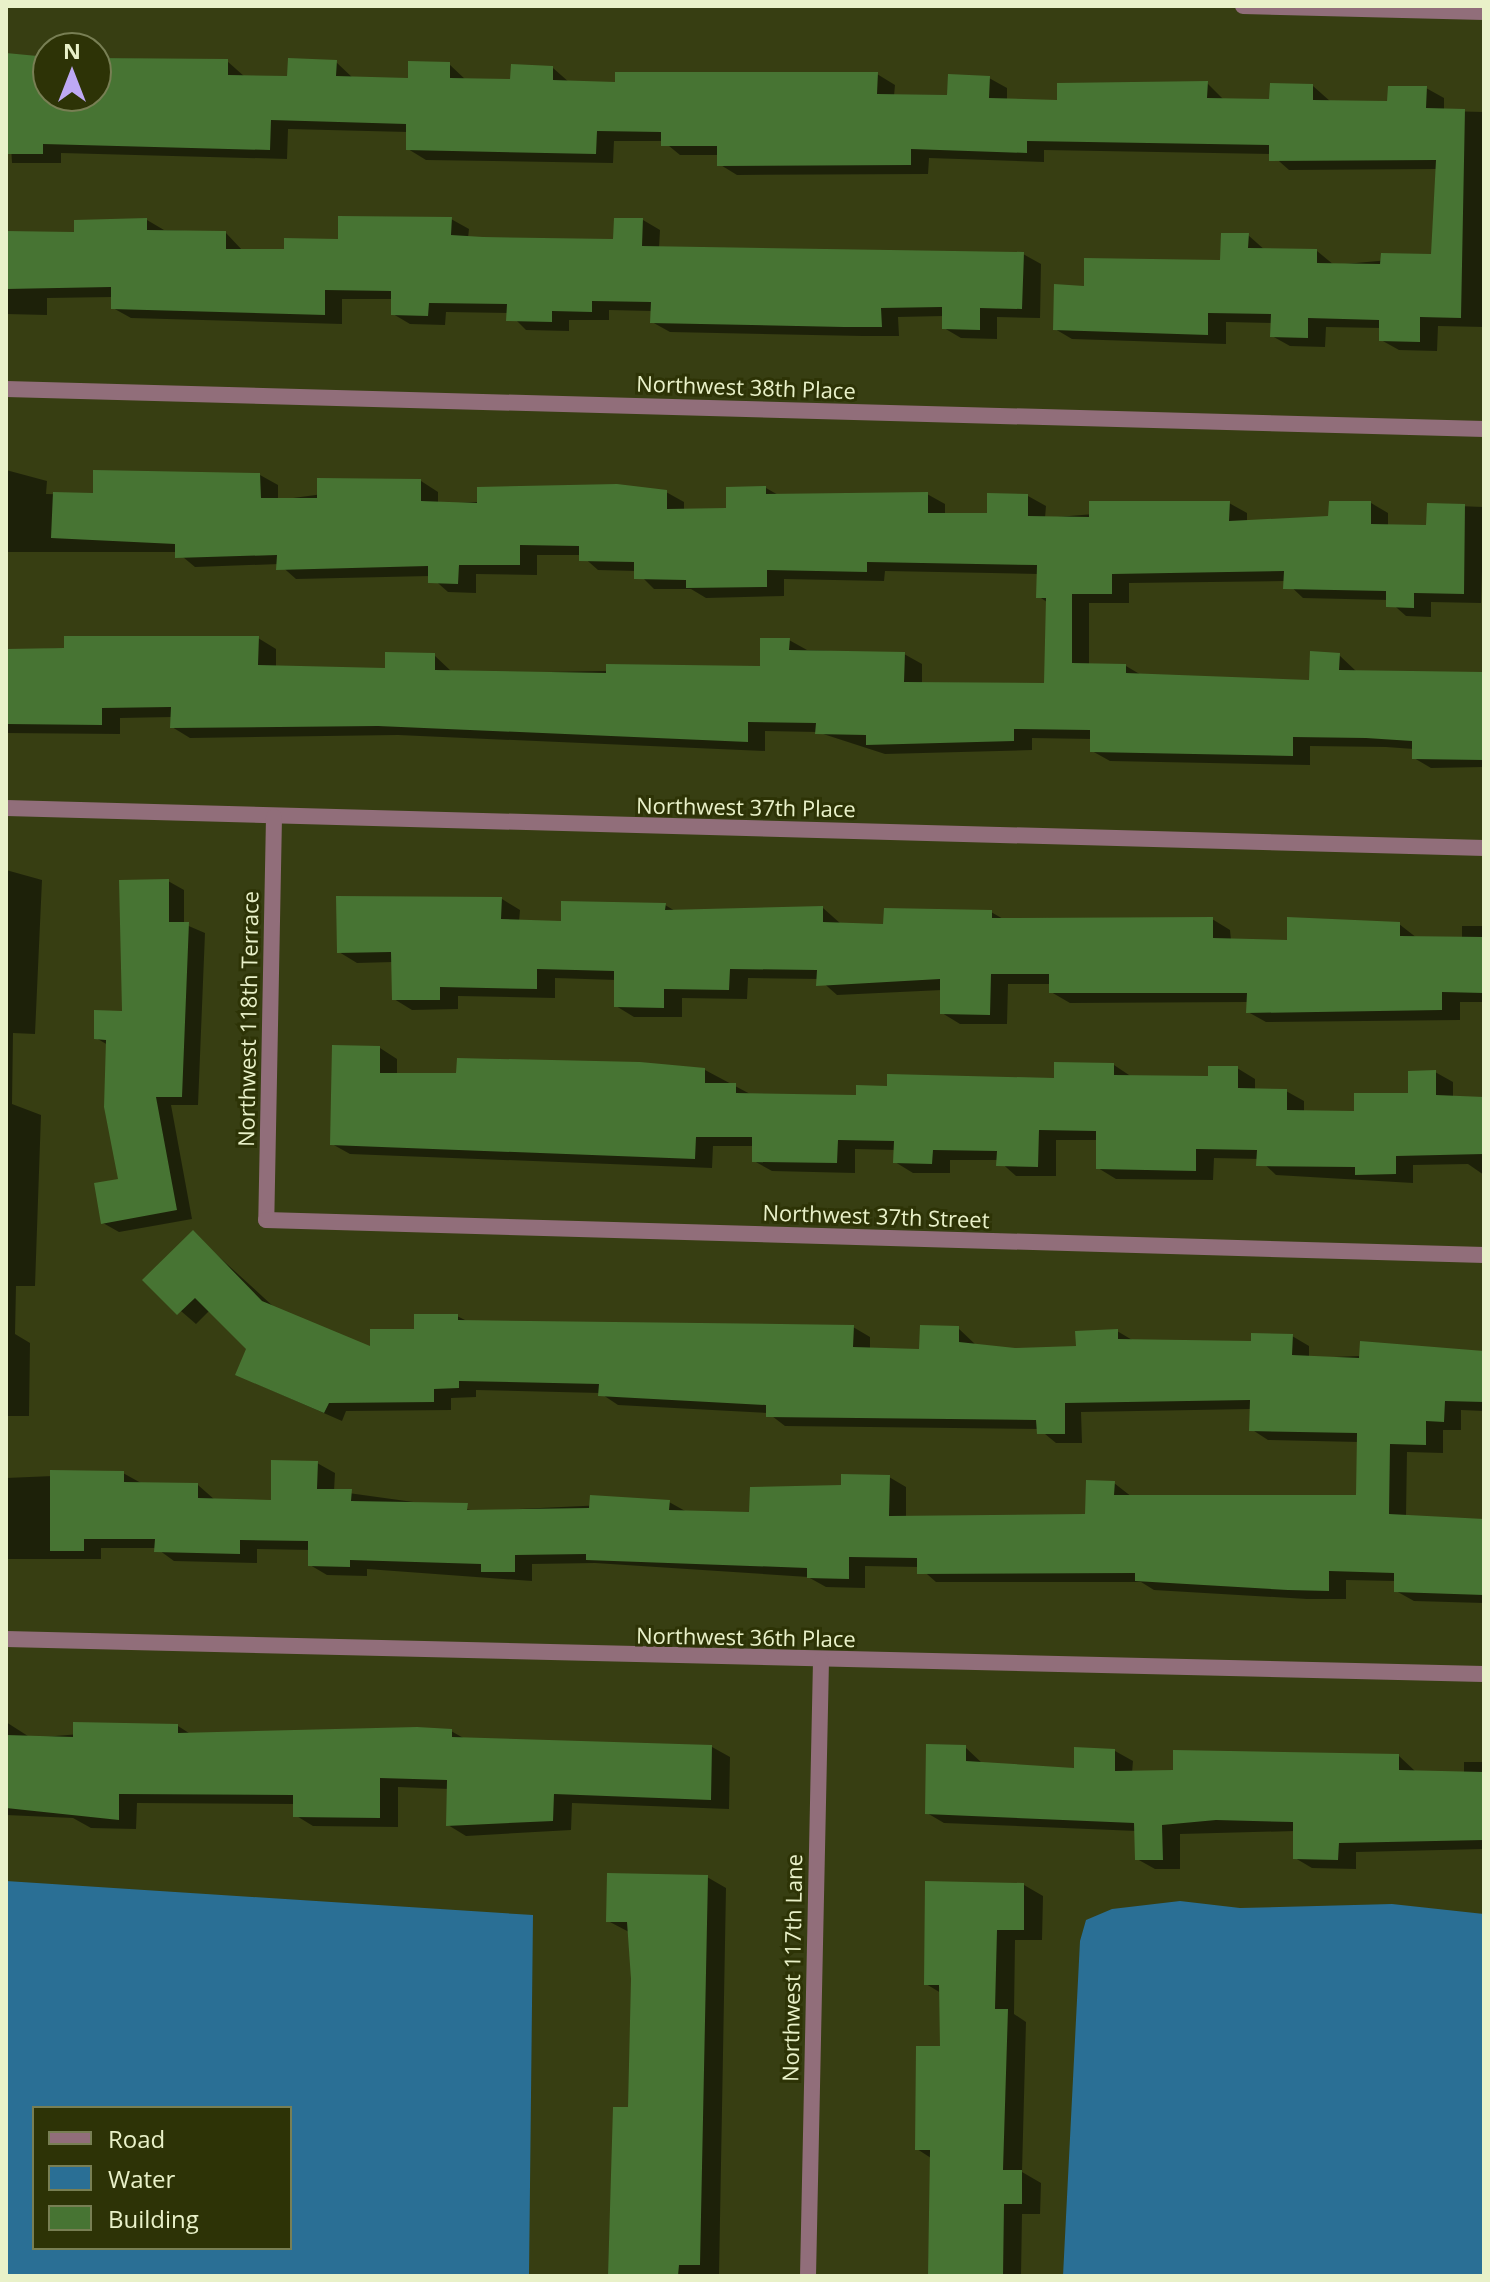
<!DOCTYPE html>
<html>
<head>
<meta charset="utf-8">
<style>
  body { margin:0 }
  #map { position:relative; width:1490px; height:2282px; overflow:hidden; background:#373e12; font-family:"Open Sans",sans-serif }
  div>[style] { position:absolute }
  .water>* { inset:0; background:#2a6f95 }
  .shadow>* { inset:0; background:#0007 }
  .building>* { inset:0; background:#477433 }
  .minor>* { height:16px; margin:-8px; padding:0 8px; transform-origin:8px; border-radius:8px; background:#916e7a }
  span { translate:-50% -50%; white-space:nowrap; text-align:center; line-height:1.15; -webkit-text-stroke:6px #2d3306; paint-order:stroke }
  .street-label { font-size:22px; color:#e9f1c9 }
  .frame { position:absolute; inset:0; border:8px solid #e9f1c9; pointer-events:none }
  .legend { position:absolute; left:32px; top:2106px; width:260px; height:144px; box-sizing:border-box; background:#2d3306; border:2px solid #787f54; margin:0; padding:10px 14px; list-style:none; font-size:24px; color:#e9f1c9 }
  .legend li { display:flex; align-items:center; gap:16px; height:40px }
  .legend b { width:40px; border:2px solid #787f54 }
  .north { position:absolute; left:32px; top:32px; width:80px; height:80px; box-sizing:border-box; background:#2d3306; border:2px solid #787f54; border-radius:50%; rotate:0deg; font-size:22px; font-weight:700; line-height:32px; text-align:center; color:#e9f1c9 }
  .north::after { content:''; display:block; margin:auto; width:28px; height:36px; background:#bea9f4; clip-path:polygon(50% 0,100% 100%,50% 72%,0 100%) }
</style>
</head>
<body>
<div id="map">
  <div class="water">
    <div style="clip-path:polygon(evenodd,6px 1881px,533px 1915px,529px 2276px,6px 2276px,6px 1881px,34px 2108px,290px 2108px,290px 2248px,34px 2248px,34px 2108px)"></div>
    <div style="clip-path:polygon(1180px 1901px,1240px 1908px,1392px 1904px,1484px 1914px,1484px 2276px,1063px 2276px,1080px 1941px,1086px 1920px,1112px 1909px)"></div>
  </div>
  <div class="shadow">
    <div style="clip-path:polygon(6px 56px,48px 57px,48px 96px,96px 96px,96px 58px,227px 61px,245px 77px,289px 78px,336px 62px,354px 79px,410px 80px,449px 64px,467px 81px,512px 81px,553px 68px,570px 83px,617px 84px,877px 74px,895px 85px,894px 96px,949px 97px,989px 78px,1007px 88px,1007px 100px,1059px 102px,1207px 83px,1225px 101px,1271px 101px,1313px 86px,1331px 102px,1389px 103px,1426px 88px,1444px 98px,1444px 111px,1484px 112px,1484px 327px,1438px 326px,1437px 351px,1399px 350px,1381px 340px,1381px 328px,1326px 327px,1325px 347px,1290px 346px,1272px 336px,1272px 323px,1226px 322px,1226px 344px,1072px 339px,1055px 329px,1086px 288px,1222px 262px,1248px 235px,1266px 251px,1317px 251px,1334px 265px,1433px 256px,1437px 169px,1289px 170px,1271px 154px,1044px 150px,1044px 162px,929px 158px,928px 174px,737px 175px,719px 164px,719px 155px,680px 155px,663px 141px,614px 141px,613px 163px,426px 160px,408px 149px,408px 132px,288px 129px,287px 159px,61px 153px,61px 163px,12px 163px)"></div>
    <div style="clip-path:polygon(451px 219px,469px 229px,468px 238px,615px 241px,643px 220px,660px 230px,659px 248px,1023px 254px,1041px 264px,1040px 318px,997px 317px,997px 339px,961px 338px,944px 328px,944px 316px,898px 317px,899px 336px,863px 336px,670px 332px,652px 322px,652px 311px,609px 310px,609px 320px,569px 320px,569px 331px,526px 330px,509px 313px,446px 312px,445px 325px,410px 324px,393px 314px,393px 299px,342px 299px,342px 324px,131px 318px,113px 308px,113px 297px,47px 298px,47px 315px,6px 314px,6px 233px,76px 234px,147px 220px,164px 230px,226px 233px,243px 251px,286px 251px)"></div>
    <div style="clip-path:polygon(6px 470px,47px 481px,46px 494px,95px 495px,260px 475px,278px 485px,278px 500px,421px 481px,438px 492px,438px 504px,666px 492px,684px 502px,684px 511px,728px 510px,766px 488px,780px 496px,927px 494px,945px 504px,945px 515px,989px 515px,1028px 496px,1046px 506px,1045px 518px,1229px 503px,1247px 513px,1247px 522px,1330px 518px,1371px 503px,1388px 513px,1388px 526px,1428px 527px,1429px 505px,1484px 507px,1481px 603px,1431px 602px,1431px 617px,1406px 616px,1388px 600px,1303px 598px,1285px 581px,1129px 583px,1129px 603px,1089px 603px,1089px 665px,1126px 666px,1143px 676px,1311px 682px,1339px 655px,1357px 672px,1484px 684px,1484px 767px,1431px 768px,1414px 758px,1414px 749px,1386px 747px,1310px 746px,1310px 765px,1110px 761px,1092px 751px,1092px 739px,1032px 738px,1032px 750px,885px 754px,817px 732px,765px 731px,765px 751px,398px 735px,190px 738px,172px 727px,172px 717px,120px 718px,120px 734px,6px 733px,6px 651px,258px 638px,276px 649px,276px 668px,387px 670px,434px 655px,452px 672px,497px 673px,761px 668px,789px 640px,807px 650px,904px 654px,922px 664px,922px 684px,1046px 685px,1047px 602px,1038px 596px,1038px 574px,885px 571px,884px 581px,784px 579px,784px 596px,706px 598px,691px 589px,654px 589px,636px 571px,598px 570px,581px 555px,537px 555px,537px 575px,476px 574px,476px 593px,448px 592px,430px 576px,296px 579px,279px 564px,195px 567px,177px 552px,6px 552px)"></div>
    <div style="clip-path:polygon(6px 870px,42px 880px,35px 1034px,13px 1033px,12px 1104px,41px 1115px,35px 1286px,16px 1286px,15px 1334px,30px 1343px,29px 1416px,6px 1416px)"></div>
    <div style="clip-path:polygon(168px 881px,184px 890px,184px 924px,205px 933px,198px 1105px,171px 1105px,192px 1219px,119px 1232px,103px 1223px,120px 1180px,108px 1045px,96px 1038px,124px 1013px)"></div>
    <div style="clip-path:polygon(502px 899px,520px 910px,519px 922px,563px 923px,665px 905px,677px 912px,823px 908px,841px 924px,885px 926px,991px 912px,1005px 920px,1212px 919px,1230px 930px,1231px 940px,1288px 942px,1399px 924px,1417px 938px,1462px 939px,1462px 926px,1484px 926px,1484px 1002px,1460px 1002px,1460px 1020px,1266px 1022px,1248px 1012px,1248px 1002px,1070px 1003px,1051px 992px,1051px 984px,1008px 984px,1007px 1024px,960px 1024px,942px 1013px,942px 990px,837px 995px,819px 979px,748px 978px,747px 999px,682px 998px,682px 1017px,634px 1017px,616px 1006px,616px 980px,555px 978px,555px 998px,458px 996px,458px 1009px,412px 1010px,394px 999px,393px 962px,357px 963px,339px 952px)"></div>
    <div style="clip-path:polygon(380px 1048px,397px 1059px,397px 1075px,705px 1070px,752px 1095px,858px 1097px,1056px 1080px,1114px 1065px,1132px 1077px,1210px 1078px,1237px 1068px,1255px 1079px,1255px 1090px,1286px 1091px,1304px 1101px,1304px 1112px,1356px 1113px,1410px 1094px,1435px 1072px,1453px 1082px,1453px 1098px,1484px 1100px,1484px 1175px,1468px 1164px,1413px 1165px,1413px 1183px,1276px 1175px,1259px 1159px,1214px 1158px,1213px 1180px,1116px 1179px,1098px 1168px,1098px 1140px,1056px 1140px,1056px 1176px,1016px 1176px,998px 1160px,950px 1160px,950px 1173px,913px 1173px,895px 1162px,896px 1150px,855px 1149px,855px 1173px,772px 1171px,754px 1161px,754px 1146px,713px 1146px,712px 1168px,350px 1154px,332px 1144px)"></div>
    <div style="clip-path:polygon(193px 1233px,275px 1308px,372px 1349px,457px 1316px,469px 1322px,853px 1327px,870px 1337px,870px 1350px,921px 1351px,958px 1328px,976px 1345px,1015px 1350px,1078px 1348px,1117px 1331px,1134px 1341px,1253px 1343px,1292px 1336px,1309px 1346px,1309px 1358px,1484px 1351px,1484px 1411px,1461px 1410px,1461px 1430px,1443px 1430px,1443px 1453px,1407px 1452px,1406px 1517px,1484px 1520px,1484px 1603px,1414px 1601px,1396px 1591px,1396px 1581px,1346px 1580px,1346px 1599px,1307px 1599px,1154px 1590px,1141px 1582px,936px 1582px,919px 1567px,865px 1566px,865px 1588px,826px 1587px,808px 1577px,595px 1563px,532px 1564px,532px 1581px,367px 1569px,367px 1576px,327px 1575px,310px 1565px,310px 1550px,257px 1549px,257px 1563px,174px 1561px,156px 1548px,101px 1548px,101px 1559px,6px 1559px,6px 1478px,123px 1473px,141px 1483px,198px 1485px,215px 1500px,273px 1502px,317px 1463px,335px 1473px,334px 1491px,478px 1511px,669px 1502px,687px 1512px,751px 1514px,889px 1477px,906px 1487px,906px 1518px,1087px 1516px,1114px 1483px,1132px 1497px,1358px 1497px,1359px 1442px,1268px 1440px,1251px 1429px,1251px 1409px,1081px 1412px,1082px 1443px,1056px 1443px,1039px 1429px,785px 1426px,768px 1413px,618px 1405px,600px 1393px,476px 1390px,476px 1397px,451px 1398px,451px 1410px,346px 1411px,342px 1421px,237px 1375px,248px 1348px,210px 1310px,196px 1324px,145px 1280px)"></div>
    <div style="clip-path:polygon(6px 1722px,31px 1738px,178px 1726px,192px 1735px,451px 1731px,467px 1740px,712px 1747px,730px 1757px,729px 1809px,572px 1803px,571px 1830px,466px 1836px,448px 1825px,449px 1789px,398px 1787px,398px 1827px,313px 1826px,295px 1815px,295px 1804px,137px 1803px,136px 1829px,91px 1828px,73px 1818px,6px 1815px)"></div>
    <div style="clip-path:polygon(965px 1747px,983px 1764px,1076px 1770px,1115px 1751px,1133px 1761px,1132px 1773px,1399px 1756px,1416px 1772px,1464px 1774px,1464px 1762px,1484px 1762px,1484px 1849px,1356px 1852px,1356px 1869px,1312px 1868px,1295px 1858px,1295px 1831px,1180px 1834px,1180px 1869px,1155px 1869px,1137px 1859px,1137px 1831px,944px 1823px,927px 1813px)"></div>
    <div style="clip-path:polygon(707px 1877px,726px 1888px,719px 2275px,610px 2276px,630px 2109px,633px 1979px,629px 1932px,608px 1921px)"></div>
    <div style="clip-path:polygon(1024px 1885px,1043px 1896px,1042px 1940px,1015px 1940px,1014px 2014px,1026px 2022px,1022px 2172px,1041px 2183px,1040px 2214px,1022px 2214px,1021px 2276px,930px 2276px,931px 2158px,917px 2149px,942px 2048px,941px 1993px,926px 1984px)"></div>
  </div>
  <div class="building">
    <div style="clip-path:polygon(6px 53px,48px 57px,48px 96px,96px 96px,96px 58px,228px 59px,228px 75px,287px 76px,288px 58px,337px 60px,336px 76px,408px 78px,408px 61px,450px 62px,450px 78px,510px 79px,511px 64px,553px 66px,553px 80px,615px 82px,615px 72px,878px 72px,877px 94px,947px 95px,948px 74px,990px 76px,989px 98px,1057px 100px,1057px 83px,1208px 81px,1207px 98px,1269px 99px,1270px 83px,1313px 84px,1313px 100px,1387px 101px,1388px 86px,1427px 86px,1426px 108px,1465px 109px,1461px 318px,1420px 317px,1420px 342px,1379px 341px,1379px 320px,1308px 318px,1308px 338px,1270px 337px,1271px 314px,1208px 313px,1208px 335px,1053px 330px,1054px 284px,1084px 286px,1084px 258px,1220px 260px,1221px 233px,1249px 233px,1248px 248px,1317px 249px,1317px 263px,1380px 264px,1381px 253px,1431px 254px,1436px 160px,1269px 161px,1269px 145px,1027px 141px,1027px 153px,911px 149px,911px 165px,717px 166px,717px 146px,661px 146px,661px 132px,597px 131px,596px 154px,406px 150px,406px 124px,271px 120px,270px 150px,43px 144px,43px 154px,6px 154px)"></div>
    <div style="clip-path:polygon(338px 216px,452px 217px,451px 235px,483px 237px,613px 239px,614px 218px,643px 218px,642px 246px,1024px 252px,1022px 309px,980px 308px,980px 330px,942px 329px,942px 307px,881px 308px,882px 327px,844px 327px,650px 323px,651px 302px,592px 301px,592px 312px,552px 311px,552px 322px,506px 321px,507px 304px,429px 303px,428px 316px,391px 315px,391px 291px,325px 290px,325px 315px,111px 309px,111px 287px,6px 289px,6px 231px,74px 232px,74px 220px,147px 218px,147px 230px,226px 231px,226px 249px,284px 249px,284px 238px,338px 239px)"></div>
    <div style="clip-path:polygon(93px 470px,260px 473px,261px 498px,317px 498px,317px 478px,421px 479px,421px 501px,477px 503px,477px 487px,617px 484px,667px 490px,667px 509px,726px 508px,726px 487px,766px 486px,766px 494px,928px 492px,928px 513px,987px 513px,987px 493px,1028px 494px,1028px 516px,1089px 517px,1089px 501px,1230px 501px,1229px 521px,1328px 516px,1329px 501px,1371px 501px,1371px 524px,1426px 525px,1427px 503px,1465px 504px,1464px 594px,1414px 593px,1414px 608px,1386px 607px,1386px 591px,1283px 589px,1284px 571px,1112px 574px,1112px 594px,1072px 594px,1072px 663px,1126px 664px,1126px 673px,1309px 680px,1310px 651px,1340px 653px,1339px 670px,1484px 672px,1484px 760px,1412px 759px,1412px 741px,1366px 738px,1293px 737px,1293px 756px,1090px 752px,1090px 730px,1014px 729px,1014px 741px,866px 745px,866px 735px,815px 734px,816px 723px,748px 722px,748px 742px,378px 726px,170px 728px,171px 707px,102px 708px,102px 725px,6px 724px,6px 649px,64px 648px,64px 636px,259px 636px,258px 665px,385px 668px,385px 652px,435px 653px,435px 670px,606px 673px,606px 664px,760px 666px,760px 638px,790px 638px,789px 650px,905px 652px,904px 682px,1044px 683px,1046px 598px,1036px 598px,1037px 565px,867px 562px,867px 572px,767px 570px,767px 587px,686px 588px,686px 580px,634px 579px,634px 562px,579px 561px,579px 546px,520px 545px,520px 565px,459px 565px,458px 584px,428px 583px,428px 566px,276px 570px,277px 555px,175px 558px,175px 544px,51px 538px,53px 492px,93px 493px)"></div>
    <div style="clip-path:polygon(169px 879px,169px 922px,189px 922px,182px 1097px,156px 1097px,177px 1210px,101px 1224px,94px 1183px,118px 1179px,104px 1107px,106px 1040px,94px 1039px,94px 1010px,122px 1011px,119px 880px)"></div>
    <div style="clip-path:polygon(336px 896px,502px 897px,501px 919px,561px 921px,561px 901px,666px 903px,665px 910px,823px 906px,823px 922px,883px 924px,884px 908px,992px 910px,992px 918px,1213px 917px,1213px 938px,1287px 940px,1287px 917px,1400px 922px,1400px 936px,1484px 937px,1484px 993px,1442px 992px,1442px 1010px,1246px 1013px,1247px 993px,1049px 993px,1049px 974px,991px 974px,990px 1015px,940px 1014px,940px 979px,816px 986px,817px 970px,730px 969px,729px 990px,664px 989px,664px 1008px,614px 1007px,614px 971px,537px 969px,537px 989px,440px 987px,440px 1000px,392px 1000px,391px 952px,337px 953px)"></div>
    <div style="clip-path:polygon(332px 1045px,380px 1046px,380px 1073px,456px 1073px,457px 1058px,640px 1062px,705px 1068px,705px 1083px,736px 1083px,736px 1093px,856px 1095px,856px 1085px,887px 1086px,887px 1074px,1054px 1078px,1054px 1062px,1114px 1063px,1114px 1075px,1208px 1076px,1208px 1066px,1238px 1066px,1238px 1088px,1287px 1089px,1287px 1110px,1354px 1111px,1354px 1093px,1408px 1093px,1408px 1071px,1436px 1070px,1436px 1095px,1484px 1097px,1484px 1154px,1396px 1156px,1396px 1174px,1355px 1175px,1355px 1167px,1256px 1166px,1257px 1150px,1196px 1149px,1196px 1171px,1096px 1169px,1096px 1131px,1039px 1130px,1038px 1167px,996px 1166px,997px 1151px,933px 1150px,932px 1164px,893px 1163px,894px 1141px,838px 1140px,837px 1163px,752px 1162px,752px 1137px,696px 1137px,695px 1159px,330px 1145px)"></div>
    <div style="clip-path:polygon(193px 1230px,262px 1301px,370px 1346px,370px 1329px,414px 1329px,414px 1314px,458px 1314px,458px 1320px,854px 1325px,853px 1347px,919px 1349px,920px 1325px,959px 1326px,959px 1342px,1015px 1348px,1076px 1346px,1075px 1331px,1118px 1329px,1118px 1339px,1251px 1341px,1251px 1333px,1293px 1334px,1292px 1355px,1359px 1358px,1360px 1341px,1484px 1351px,1484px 1402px,1445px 1401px,1444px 1422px,1426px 1421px,1426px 1445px,1390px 1444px,1389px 1514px,1484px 1519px,1484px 1595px,1394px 1592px,1394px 1573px,1329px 1571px,1329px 1591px,1288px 1590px,1135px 1581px,1135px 1573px,917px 1574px,917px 1558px,849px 1557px,849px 1579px,807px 1578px,807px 1568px,586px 1560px,586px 1554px,515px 1555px,515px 1572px,481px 1572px,481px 1564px,350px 1560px,350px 1567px,308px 1566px,308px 1541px,240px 1540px,240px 1554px,154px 1552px,155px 1539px,84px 1539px,84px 1551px,50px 1551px,50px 1470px,124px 1471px,124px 1482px,198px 1483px,198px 1498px,271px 1500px,271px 1460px,318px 1461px,317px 1489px,352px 1489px,351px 1501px,468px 1503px,467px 1510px,589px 1508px,590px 1495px,670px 1500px,669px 1510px,749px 1512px,750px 1487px,841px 1485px,841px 1474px,890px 1475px,889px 1516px,1085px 1514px,1086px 1480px,1115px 1481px,1114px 1495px,1356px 1495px,1357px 1433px,1249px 1431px,1250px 1400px,1065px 1403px,1065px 1434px,1037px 1434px,1036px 1420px,766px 1417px,766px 1405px,598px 1396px,599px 1384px,459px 1381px,459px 1388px,434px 1389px,434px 1402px,329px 1403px,324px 1413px,235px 1375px,246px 1349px,195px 1298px,177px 1315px,142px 1280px)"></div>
    <div style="clip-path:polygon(73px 1722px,178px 1724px,178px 1733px,417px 1727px,452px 1729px,452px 1737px,712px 1745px,711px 1800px,554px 1794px,553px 1821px,446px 1826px,447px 1780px,380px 1778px,380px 1818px,293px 1817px,293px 1795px,119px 1794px,119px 1820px,6px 1808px,6px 1735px,73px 1737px)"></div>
    <div style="clip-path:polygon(926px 1744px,966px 1745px,966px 1761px,1074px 1768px,1074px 1747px,1115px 1749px,1115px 1771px,1173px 1770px,1173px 1750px,1399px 1754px,1399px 1770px,1484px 1772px,1484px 1840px,1339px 1843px,1338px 1860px,1293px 1859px,1293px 1822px,1216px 1820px,1162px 1825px,1163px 1860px,1135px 1860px,1134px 1823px,925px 1814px)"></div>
    <div style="clip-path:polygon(607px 1873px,708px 1875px,700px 2265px,679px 2265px,678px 2276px,608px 2276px,613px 2107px,628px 2107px,631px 1979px,627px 1922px,606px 1922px)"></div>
    <div style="clip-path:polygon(925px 1881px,1024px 1883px,1024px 1930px,997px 1930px,995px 2009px,1008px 2009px,1003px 2170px,1022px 2170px,1022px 2204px,1004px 2204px,1003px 2276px,928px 2276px,930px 2150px,915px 2150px,916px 2046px,940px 2046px,939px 1985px,924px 1985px)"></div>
  </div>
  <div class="minor">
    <div style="left:1243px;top:6px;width:241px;rotate:1.4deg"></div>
    <div style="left:6px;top:389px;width:1479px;rotate:1.55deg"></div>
    <div style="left:6px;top:808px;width:1479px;rotate:1.55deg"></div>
    <div style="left:274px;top:817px;width:403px;rotate:91.1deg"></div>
    <div style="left:266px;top:1220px;width:1219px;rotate:1.65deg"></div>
    <div style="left:6px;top:1639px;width:1478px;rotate:1.36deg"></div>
    <div style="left:808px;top:2276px;width:615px;rotate:-88.79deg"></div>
  </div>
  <div class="street-label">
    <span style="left:746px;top:387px;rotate:2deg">Northwest 38th Place</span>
    <span style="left:746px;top:807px;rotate:1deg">Northwest 37th Place</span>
    <span style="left:248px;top:1019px;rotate:-89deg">Northwest 118th Terrace</span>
    <span style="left:876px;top:1216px;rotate:2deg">Northwest 37th Street</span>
    <span style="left:746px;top:1637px;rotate:1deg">Northwest 36th Place</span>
    <span style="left:792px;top:1968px;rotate:-89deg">Northwest 117th Lane</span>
  </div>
  <div class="frame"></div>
  <ul class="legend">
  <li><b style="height:10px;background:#916e7a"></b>Road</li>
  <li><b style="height:22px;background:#2a6f95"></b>Water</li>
  <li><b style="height:22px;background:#477433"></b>Building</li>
  </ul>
  <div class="north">N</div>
</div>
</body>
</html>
